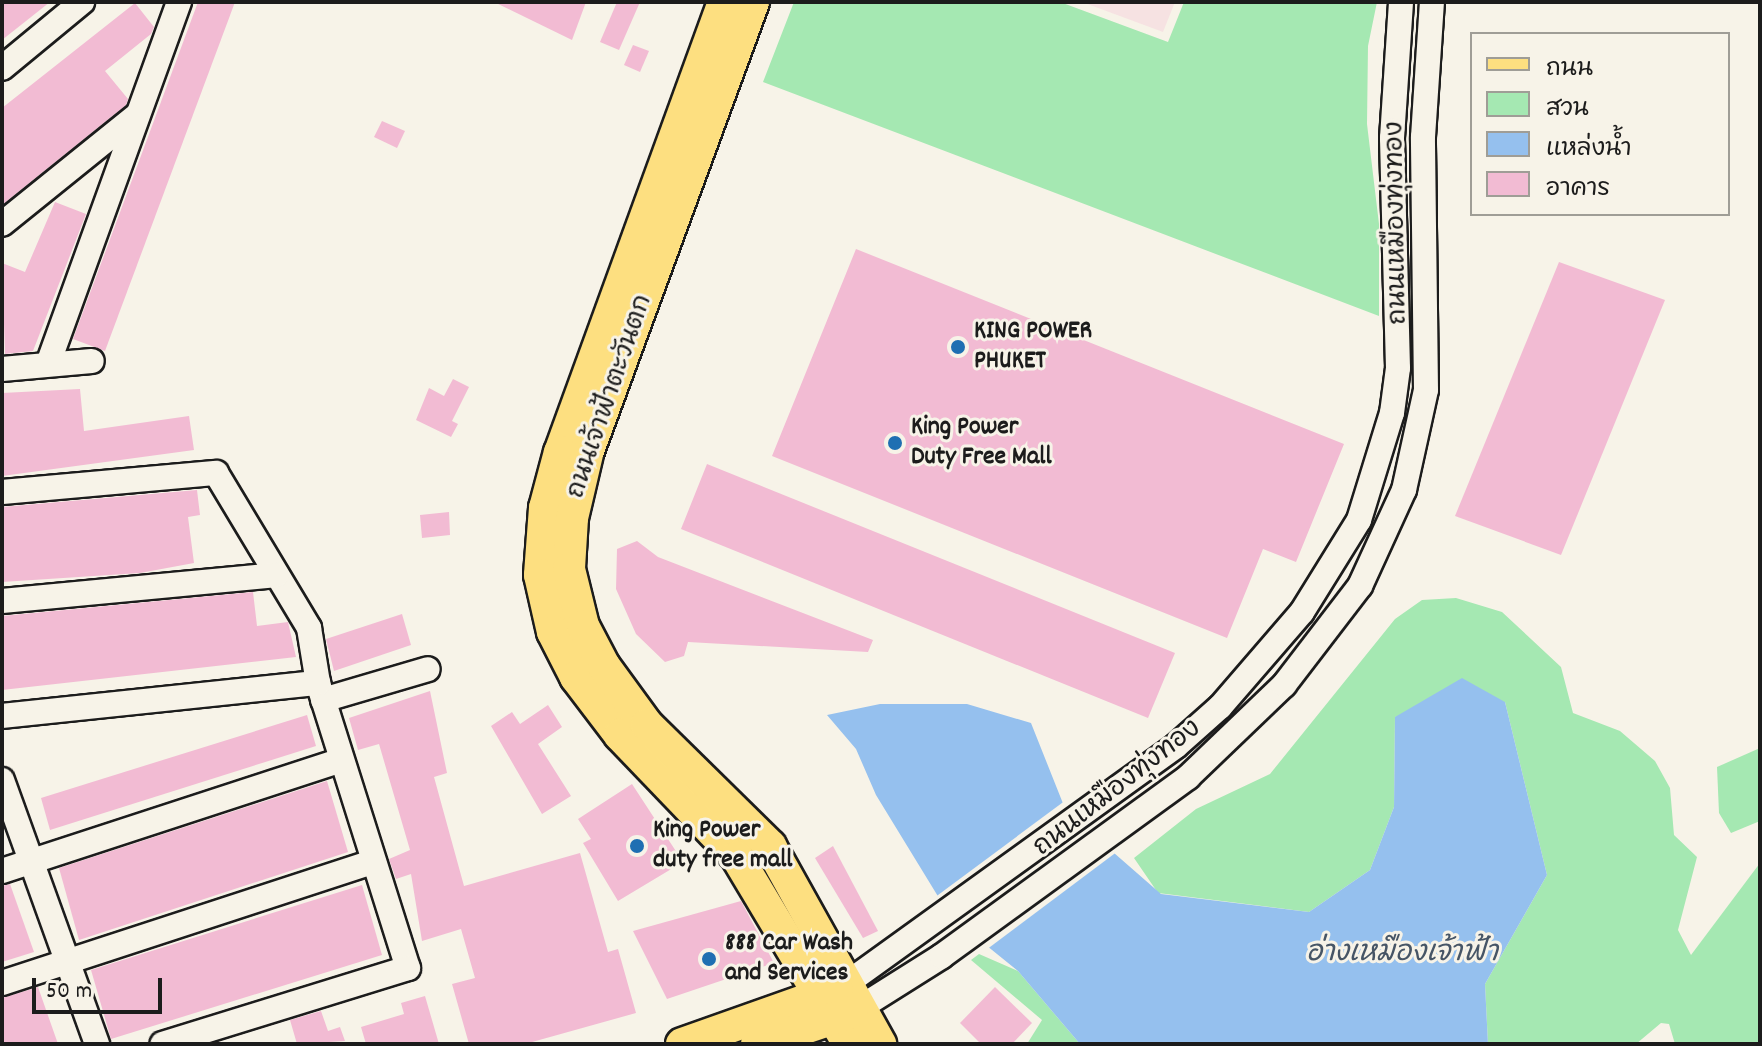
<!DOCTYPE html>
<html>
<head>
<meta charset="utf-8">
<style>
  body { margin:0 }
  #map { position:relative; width:1762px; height:1046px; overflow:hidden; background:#f7f3e8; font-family:Dekko,"Playpen Sans Thai",sans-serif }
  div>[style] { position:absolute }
  .built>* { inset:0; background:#f6e2e2 }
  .green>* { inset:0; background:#a5e8b2 }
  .water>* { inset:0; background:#95c0ee }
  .pier>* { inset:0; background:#f7f3e8 }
  .building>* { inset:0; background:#f2bbd3 }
  .roads { filter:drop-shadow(2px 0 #1c1c1c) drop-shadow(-2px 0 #1c1c1c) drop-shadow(0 2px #1c1c1c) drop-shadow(0 -2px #1c1c1c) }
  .minor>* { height:24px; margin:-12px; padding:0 12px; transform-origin:12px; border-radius:12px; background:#f7f3e8 }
  .major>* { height:32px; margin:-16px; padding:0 16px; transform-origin:16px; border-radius:16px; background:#fddf80 }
  .dots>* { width:22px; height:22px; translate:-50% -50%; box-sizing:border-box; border:4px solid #f7f3e8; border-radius:50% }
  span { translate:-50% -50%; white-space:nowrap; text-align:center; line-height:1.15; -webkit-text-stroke:6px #f7f3e8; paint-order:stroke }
  .street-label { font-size:26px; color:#1c1c1c }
  .poi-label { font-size:26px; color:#1c1c1c; font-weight:700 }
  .left { translate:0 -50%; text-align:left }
  .water-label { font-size:28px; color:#465566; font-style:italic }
  .frame { position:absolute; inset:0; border:4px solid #1c1c1c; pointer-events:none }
  .legend { position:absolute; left:1470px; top:32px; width:260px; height:184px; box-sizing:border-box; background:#f7f3e8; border:2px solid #9f9d96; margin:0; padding:10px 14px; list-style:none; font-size:24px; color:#1c1c1c }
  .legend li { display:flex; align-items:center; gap:16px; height:40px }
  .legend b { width:40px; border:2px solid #9f9d96 }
  .scale { position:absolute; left:32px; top:978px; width:130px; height:36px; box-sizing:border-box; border:4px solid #1c1c1c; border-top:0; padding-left:10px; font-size:24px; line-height:28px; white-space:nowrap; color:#1c1c1c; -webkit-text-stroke:6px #f7f3e8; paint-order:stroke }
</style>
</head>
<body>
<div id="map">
  <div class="built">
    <div style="clip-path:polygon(1082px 2px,1175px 2px,1163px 32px)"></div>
  </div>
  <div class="green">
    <div style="clip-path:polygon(794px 2px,1060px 2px,1168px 42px,1184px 2px,1377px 2px,1368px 46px,1367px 124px,1379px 224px,1379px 316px,763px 82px)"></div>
    <div style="clip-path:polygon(1456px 598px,1502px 612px,1561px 667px,1573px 713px,1620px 731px,1655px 761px,1670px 788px,1674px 835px,1697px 857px,1678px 930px,1691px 955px,1760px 863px,1760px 1044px,1675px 1044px,1669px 1024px,1661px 1023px,1636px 1044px,1488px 1044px,1485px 984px,1547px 875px,1505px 702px,1395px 717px,1394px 807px,1370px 870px,1309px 912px,1158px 893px,1134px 858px,1196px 809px,1270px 774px,1395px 619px,1422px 600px)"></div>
    <div style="clip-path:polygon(1760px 748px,1760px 821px,1731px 833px,1719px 813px,1717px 767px)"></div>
    <div style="clip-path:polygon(979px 954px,1018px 971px,1080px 1044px,1027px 1044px,1042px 1020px,971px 960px)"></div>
  </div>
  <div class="water">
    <div style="clip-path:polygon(1462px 678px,1505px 702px,1547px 875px,1485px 984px,1488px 1044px,1080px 1044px,1018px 971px,950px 916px,876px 795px,856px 749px,827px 715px,880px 704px,967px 704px,1031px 723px,1066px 811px,1161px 894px,1309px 912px,1370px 870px,1394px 807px,1395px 717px)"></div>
  </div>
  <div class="pier">
    <div style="clip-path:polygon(1066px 800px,1118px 851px,986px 950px,947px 919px,934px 898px)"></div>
  </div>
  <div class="building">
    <div style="clip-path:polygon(2px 2px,50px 2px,2px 40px)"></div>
    <div style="clip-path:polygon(198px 2px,235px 2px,105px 351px,73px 339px)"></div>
    <div style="clip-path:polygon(494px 2px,586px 2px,572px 40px)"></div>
    <div style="clip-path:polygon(617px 2px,640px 2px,619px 50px,600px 42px)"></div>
    <div style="clip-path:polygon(135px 3px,154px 27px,151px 34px,105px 71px,128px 99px,126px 105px,2px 205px,2px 108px)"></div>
    <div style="clip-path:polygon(633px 45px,649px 51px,640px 72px,624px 65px)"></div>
    <div style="clip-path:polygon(382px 121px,405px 131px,397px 148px,374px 137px)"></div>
    <div style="clip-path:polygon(55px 202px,86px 214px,33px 351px,5px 354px,2px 263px,25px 272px)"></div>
    <div style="clip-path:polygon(856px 249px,1344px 444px,1296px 562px,1263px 549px,1227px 638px,772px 456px)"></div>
    <div style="clip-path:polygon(1559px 262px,1665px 300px,1561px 555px,1455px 516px)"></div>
    <div style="clip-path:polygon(453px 379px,469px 387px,452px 421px,458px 424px,451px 437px,416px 420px,429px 388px,444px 396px)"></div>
    <div style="clip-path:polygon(80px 389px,84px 431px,189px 416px,194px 450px,2px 476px,2px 393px)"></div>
    <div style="clip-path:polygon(707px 464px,1175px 653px,1148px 718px,681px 529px)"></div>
    <div style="clip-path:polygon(197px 490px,200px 515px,188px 517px,194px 563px,140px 573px,2px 582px,2px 507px)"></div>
    <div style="clip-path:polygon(449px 512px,450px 535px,422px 538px,420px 515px)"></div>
    <div style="clip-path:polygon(637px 541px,658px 557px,873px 640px,868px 652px,688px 642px,684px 656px,665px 662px,636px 634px,616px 589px,617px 549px)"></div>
    <div style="clip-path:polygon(253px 592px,257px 626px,288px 622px,296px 657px,2px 690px,2px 616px)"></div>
    <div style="clip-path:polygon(402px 614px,411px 645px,334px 671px,326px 639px)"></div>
    <div style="clip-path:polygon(430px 691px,447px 773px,434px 777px,464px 886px,580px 853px,608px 952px,618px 949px,636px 1013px,525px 1044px,469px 1044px,452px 984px,475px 978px,461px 929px,422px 941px,411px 874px,396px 879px,389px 859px,410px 850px,379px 744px,358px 750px,349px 718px)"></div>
    <div style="clip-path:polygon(548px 705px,562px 727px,538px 744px,571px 796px,542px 814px,491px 726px,512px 712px,520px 724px)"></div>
    <div style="clip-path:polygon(307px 715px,316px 746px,50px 830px,41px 798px)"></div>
    <div style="clip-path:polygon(327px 781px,348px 852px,79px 940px,59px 868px)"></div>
    <div style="clip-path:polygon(632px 784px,683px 862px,618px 901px,583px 843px,591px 839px,578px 819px)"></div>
    <div style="clip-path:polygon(833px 846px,878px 931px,863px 938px,815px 858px)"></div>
    <div style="clip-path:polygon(10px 884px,34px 952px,2px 962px,2px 886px)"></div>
    <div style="clip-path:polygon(362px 885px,382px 955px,111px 1039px,91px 970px)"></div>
    <div style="clip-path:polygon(741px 901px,774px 963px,667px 999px,633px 931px)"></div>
    <div style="clip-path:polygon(38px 987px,58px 1044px,2px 1044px,2px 998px)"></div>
    <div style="clip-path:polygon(995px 987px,1032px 1023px,1012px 1044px,981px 1044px,960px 1023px)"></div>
    <div style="clip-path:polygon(425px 996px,439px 1044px,366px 1044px,361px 1027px,404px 1014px,401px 1003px)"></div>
    <div style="clip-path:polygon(321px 1011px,328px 1031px,340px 1027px,345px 1041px,297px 1044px,290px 1020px)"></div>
  </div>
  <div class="roads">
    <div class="minor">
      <div style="left:2px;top:68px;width:104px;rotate:-39.5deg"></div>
      <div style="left:2px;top:224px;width:174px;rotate:-38.9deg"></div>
      <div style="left:48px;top:364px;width:385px;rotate:-70.1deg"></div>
      <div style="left:2px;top:369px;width:90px;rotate:-5.1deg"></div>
      <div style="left:2px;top:492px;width:215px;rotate:-5.1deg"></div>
      <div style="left:216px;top:473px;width:181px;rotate:59deg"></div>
      <div style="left:309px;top:628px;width:56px;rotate:80.7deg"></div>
      <div style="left:318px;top:683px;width:299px;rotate:72.5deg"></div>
      <div style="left:408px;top:968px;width:257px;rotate:162.8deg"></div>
      <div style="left:2px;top:601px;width:275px;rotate:-5.4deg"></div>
      <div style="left:323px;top:700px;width:109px;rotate:-16.4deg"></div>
      <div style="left:2px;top:716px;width:318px;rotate:-6deg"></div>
      <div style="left:2px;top:780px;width:281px;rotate:70.2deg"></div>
      <div style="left:2px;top:871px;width:357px;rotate:-18.1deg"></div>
      <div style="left:2px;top:983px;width:390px;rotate:-18.1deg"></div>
      <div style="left:846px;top:984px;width:407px;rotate:-35.8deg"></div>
      <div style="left:1176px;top:746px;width:59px;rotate:-41.6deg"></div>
      <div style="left:1220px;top:707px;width:125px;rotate:-49.2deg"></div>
      <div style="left:1302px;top:612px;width:108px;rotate:-58.2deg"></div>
      <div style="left:1359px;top:520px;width:112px;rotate:-72.9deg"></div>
      <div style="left:1392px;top:413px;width:45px;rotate:-82.4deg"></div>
      <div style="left:1398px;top:368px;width:230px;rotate:-91.5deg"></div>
      <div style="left:1392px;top:138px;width:136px;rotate:-86.2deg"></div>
      <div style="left:858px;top:1009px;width:99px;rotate:-32.2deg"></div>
      <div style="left:942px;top:956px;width:304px;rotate:-36deg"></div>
      <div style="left:1188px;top:777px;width:133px;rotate:-43.8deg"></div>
      <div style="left:1284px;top:685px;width:125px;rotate:-52.5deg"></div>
      <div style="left:1360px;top:586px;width:106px;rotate:-65.4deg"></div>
      <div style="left:1404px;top:490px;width:102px;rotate:-77.6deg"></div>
      <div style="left:1426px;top:390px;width:253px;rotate:-90.7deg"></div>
      <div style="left:1423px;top:137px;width:135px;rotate:-86.2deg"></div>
    </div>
    <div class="major">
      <div style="left:724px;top:2px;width:479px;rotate:110deg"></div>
      <div style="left:560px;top:452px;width:58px;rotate:105deg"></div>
      <div style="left:545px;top:508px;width:67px;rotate:94.3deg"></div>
      <div style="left:540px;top:575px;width:58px;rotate:77.2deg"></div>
      <div style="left:553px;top:632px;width:51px;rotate:62.9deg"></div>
      <div style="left:576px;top:677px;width:73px;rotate:52.8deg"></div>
      <div style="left:620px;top:735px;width:169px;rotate:46.2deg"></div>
      <div style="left:737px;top:857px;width:218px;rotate:59.1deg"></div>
      <div style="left:753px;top:2px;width:482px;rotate:110.2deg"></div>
      <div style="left:587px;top:454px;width:66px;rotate:103.2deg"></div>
      <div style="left:572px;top:518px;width:51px;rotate:93.4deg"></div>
      <div style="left:569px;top:569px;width:59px;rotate:76.2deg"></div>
      <div style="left:583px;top:626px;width:45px;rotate:62.3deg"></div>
      <div style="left:604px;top:666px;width:73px;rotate:53.9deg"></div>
      <div style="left:647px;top:725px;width:173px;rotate:44.5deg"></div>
      <div style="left:770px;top:846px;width:227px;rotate:60.9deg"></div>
      <div style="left:682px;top:1044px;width:164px;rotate:-19.5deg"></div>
      <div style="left:757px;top:1044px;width:100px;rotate:-18.6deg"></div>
    </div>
  </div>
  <div class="dots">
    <div style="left:958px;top:347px;background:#1f6fb2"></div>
    <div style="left:895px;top:443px;background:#1f6fb2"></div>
    <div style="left:637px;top:846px;background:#1f6fb2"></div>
    <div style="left:709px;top:959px;background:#1f6fb2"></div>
  </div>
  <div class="street-label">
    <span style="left:1398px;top:223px;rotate:-91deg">ถนนเหมืองทุ่งทอง</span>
    <span style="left:611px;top:397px;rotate:-71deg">ถนนเจ้าฟ้าตะวันตก</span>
    <span style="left:1118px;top:789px;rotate:-38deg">ถนนเหมืองทุ่งทอง</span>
  </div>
  <div class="poi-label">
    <span class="left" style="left:974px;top:347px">KING POWER<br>PHUKET</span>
    <span class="left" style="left:911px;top:443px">King Power<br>Duty Free Mall</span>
    <span class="left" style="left:653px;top:846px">King Power<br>duty free mall</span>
    <span class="left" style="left:725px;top:959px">888 Car Wash<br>and Services</span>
  </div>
  <div class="water-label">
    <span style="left:1402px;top:955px">อ่างเหมืองเจ้าฟ้า</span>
  </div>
  <div class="frame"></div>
  <ul class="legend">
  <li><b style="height:10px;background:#fddf80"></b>ถนน</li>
  <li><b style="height:22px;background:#a5e8b2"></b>สวน</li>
  <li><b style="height:22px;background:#95c0ee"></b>แหล่งน้ำ</li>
  <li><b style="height:22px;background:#f2bbd3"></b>อาคาร</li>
  </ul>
  <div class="scale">50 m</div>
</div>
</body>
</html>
